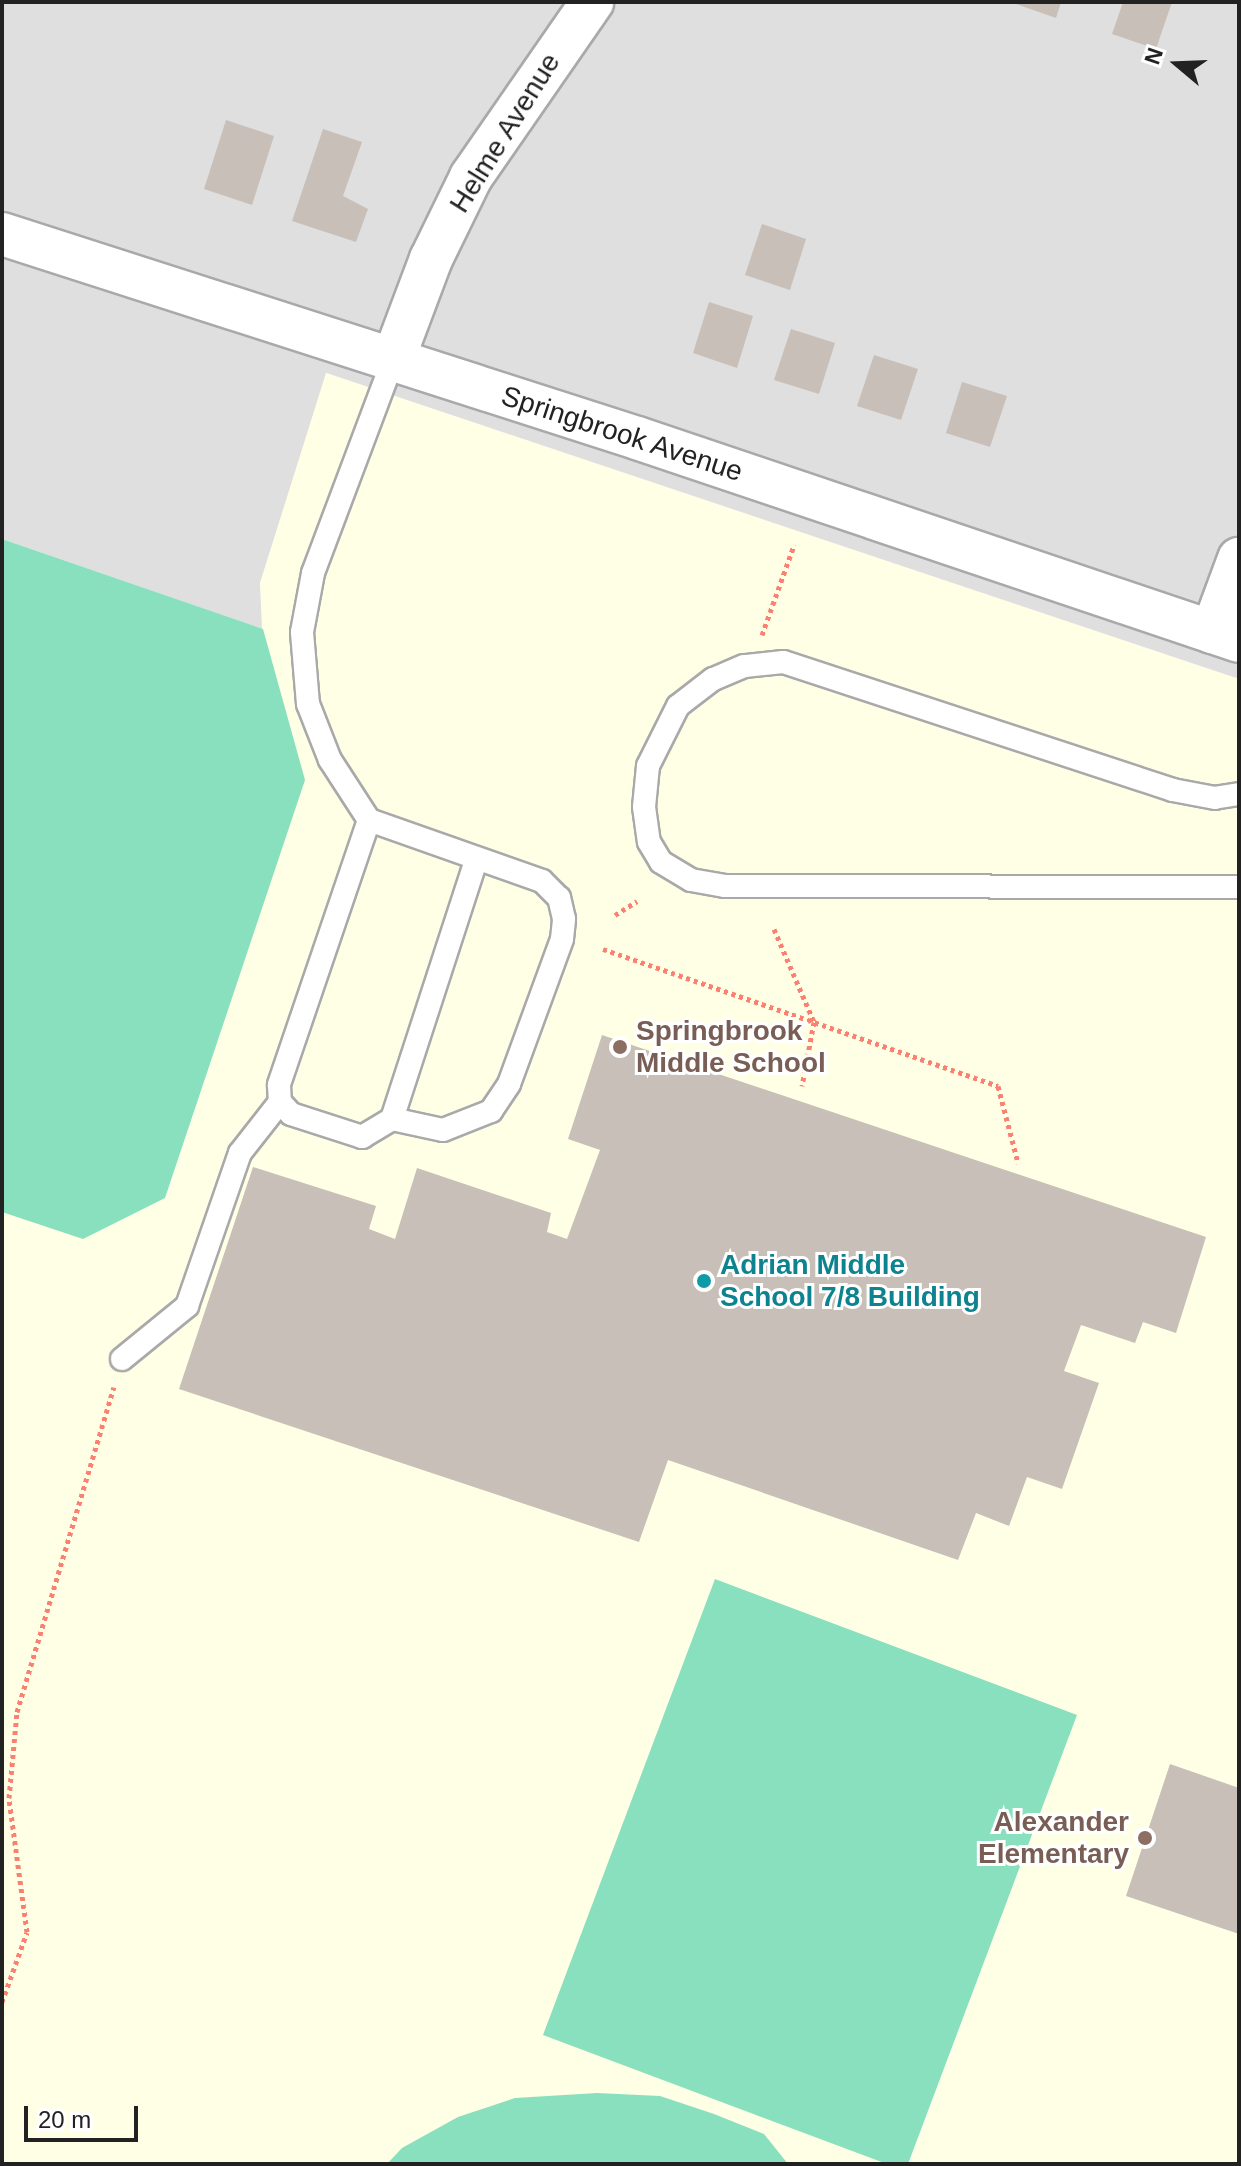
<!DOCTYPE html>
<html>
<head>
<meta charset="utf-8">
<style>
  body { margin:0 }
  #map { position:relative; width:1241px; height:2166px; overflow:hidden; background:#f2efe9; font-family:Helvetica,sans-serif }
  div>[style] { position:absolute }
  .residential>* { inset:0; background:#e0dfdf }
  .education>* { inset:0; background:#ffffe5 }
  .pitch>* { inset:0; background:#88e0be }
  .building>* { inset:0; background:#c7bfb8 }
  .path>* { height:5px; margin-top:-2.5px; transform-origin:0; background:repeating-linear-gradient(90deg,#fa8072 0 4px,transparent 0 8px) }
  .roads { filter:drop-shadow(2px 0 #a9a9a9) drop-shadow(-2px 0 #a9a9a9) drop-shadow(0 2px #a9a9a9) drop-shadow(0 -2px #a9a9a9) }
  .lane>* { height:22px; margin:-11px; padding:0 11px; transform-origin:11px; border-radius:11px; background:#fff }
  .street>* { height:42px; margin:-21px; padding:0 21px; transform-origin:21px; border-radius:21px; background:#fff }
  .dots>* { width:22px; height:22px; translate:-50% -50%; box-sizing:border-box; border:4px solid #fff; border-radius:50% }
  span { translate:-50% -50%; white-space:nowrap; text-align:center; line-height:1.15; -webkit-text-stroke:6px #fff; paint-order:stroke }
  .street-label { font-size:28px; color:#222 }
  .education-label { font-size:28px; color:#785e54; font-weight:700 }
  .left { translate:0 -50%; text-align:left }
  .right { translate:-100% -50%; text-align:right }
  .culture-label { font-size:28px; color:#0d838f; font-weight:700 }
  .frame { position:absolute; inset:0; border:4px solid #222; pointer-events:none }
  .north { position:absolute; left:1137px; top:24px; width:80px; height:80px; -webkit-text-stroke:6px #fff; paint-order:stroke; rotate:289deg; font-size:22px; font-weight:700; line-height:32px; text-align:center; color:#222 }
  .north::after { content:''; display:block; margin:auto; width:28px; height:36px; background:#222; clip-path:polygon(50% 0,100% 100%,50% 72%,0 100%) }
  .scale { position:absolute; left:24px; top:2106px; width:114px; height:36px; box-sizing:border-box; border:4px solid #222; border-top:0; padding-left:10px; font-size:24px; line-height:28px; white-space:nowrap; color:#222; -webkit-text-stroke:6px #fff; paint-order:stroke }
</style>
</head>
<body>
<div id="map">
  <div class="residential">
    <div style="clip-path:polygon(2px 2px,1239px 2px,1239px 679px,327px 373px,260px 583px,263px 629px,2px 539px)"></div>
  </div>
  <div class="education">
    <div style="clip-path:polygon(326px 373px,1239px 679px,1239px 2164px,2px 2164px,2px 539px,262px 629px,260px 583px)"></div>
  </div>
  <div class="pitch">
    <div style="clip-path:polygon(2px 539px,263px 629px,305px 780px,165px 1198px,83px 1239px,2px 1212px)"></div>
    <div style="clip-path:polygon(715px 1579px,1077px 1715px,908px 2164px,887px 2164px,543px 2035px)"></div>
    <div style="clip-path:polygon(597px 2093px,660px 2096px,714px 2114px,764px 2134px,788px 2164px,387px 2164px,402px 2148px,458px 2117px,515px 2098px)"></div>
  </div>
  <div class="building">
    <div style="clip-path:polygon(1010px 2px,1061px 2px,1056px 18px)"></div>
    <div style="clip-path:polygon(1123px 2px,1172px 2px,1156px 49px,1112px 34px)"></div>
    <div style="clip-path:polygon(226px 120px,274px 136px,252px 205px,204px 189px)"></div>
    <div style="clip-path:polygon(323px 129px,362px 142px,343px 196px,368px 209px,356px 242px,292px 221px)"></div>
    <div style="clip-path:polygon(762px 224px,806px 239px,790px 290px,745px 275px)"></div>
    <div style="clip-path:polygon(709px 302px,753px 316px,737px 368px,693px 353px)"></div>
    <div style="clip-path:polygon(791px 329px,835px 343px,819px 394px,774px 380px)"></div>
    <div style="clip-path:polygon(874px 355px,918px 369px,901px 420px,857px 406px)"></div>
    <div style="clip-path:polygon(962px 382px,1007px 396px,990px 447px,946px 433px)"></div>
    <div style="clip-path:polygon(602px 1035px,1206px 1237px,1176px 1333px,1143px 1322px,1135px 1343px,1081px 1325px,1064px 1371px,1099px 1383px,1062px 1489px,1027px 1477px,1009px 1526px,976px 1513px,958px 1560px,668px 1460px,639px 1542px,179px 1389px,253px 1167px,376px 1206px,369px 1229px,395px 1239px,417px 1168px,551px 1213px,547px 1232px,567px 1239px,600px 1150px,568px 1139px)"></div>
    <div style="clip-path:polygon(1170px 1764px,1239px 1788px,1239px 1934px,1126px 1896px)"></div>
  </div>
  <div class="path">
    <div style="left:762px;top:635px;width:96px;rotate:-70.4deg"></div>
    <div style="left:615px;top:915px;width:26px;rotate:-32deg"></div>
    <div style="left:774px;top:929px;width:101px;rotate:66.7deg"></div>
    <div style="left:814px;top:1022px;width:65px;rotate:100.6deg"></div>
    <div style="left:603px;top:949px;width:418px;rotate:19.1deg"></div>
    <div style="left:998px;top:1086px;width:80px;rotate:75.4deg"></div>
    <div style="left:2px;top:2002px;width:74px;rotate:-70.3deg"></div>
    <div style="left:27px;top:1932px;width:135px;rotate:-97.7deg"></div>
    <div style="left:9px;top:1798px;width:86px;rotate:-84.7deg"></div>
    <div style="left:17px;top:1712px;width:339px;rotate:-73.4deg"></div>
  </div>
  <div class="roads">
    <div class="lane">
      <div style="left:1239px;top:794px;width:24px;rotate:171deg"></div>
      <div style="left:1215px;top:798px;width:43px;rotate:-169.2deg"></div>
      <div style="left:1173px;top:790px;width:410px;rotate:-161.8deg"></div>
      <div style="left:783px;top:662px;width:39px;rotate:174deg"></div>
      <div style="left:744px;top:666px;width:34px;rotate:157deg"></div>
      <div style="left:713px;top:679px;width:44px;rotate:142.4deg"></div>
      <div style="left:678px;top:706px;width:67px;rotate:116.6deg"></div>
      <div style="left:648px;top:766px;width:41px;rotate:95.6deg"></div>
      <div style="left:644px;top:807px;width:35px;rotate:82deg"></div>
      <div style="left:649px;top:842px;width:23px;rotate:59deg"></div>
      <div style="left:661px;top:862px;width:35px;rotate:31deg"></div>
      <div style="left:691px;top:880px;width:35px;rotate:10deg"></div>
      <div style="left:725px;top:886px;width:514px;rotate:0.11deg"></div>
      <div style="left:369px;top:820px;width:280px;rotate:108.8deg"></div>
      <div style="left:279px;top:1085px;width:17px;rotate:87deg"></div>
      <div style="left:280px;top:1102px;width:16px;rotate:47deg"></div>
      <div style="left:291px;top:1114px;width:75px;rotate:17.9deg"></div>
      <div style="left:362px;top:1137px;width:35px;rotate:-31deg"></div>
      <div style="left:392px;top:1119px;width:274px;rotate:-72deg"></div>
      <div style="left:392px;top:1119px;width:52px;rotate:12.2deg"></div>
      <div style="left:443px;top:1130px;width:52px;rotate:-21.6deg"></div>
      <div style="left:491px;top:1111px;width:32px;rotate:-56deg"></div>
      <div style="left:509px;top:1084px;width:154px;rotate:-69.9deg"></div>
      <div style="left:562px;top:939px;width:20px;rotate:-84deg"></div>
      <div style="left:564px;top:919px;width:22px;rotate:-103deg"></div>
      <div style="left:559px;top:898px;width:24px;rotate:-135deg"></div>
      <div style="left:542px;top:881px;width:183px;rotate:-160.6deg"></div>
      <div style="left:369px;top:820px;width:72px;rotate:-123deg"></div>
      <div style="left:330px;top:760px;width:60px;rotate:-111.4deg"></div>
      <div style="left:308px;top:704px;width:72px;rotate:-94.8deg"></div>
      <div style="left:302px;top:632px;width:60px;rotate:-79.4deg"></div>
      <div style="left:313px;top:573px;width:228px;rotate:-69.4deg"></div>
      <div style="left:122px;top:1359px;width:84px;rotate:-39.2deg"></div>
      <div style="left:187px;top:1306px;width:162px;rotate:-70.9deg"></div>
      <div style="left:240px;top:1153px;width:65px;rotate:-51.9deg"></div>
    </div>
    <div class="street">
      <div style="left:2px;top:234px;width:667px;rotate:17.81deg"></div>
      <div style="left:637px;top:438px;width:635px;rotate:18.63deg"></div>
      <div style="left:393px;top:360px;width:108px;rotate:-69.4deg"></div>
      <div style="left:431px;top:259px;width:91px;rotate:-64deg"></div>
      <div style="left:471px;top:177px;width:213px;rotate:-55.3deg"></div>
      <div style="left:1212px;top:632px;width:78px;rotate:-69.7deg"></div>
    </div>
  </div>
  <div class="dots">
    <div style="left:620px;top:1047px;background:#8d6e63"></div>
    <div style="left:704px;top:1281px;background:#0f9aa8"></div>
    <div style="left:1145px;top:1838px;background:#8d6e63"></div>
  </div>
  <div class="street-label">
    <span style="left:505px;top:133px;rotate:-58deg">Helme Avenue</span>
    <span style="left:622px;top:434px;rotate:18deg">Springbrook Avenue</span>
  </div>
  <div class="education-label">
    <span class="left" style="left:636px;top:1047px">Springbrook<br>Middle School</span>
    <span class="right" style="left:1129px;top:1838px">Alexander<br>Elementary</span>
  </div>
  <div class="culture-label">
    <span class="left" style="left:720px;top:1281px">Adrian Middle<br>School 7/8 Building</span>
  </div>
  <div class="frame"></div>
  <div class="north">N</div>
  <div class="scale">20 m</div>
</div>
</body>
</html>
